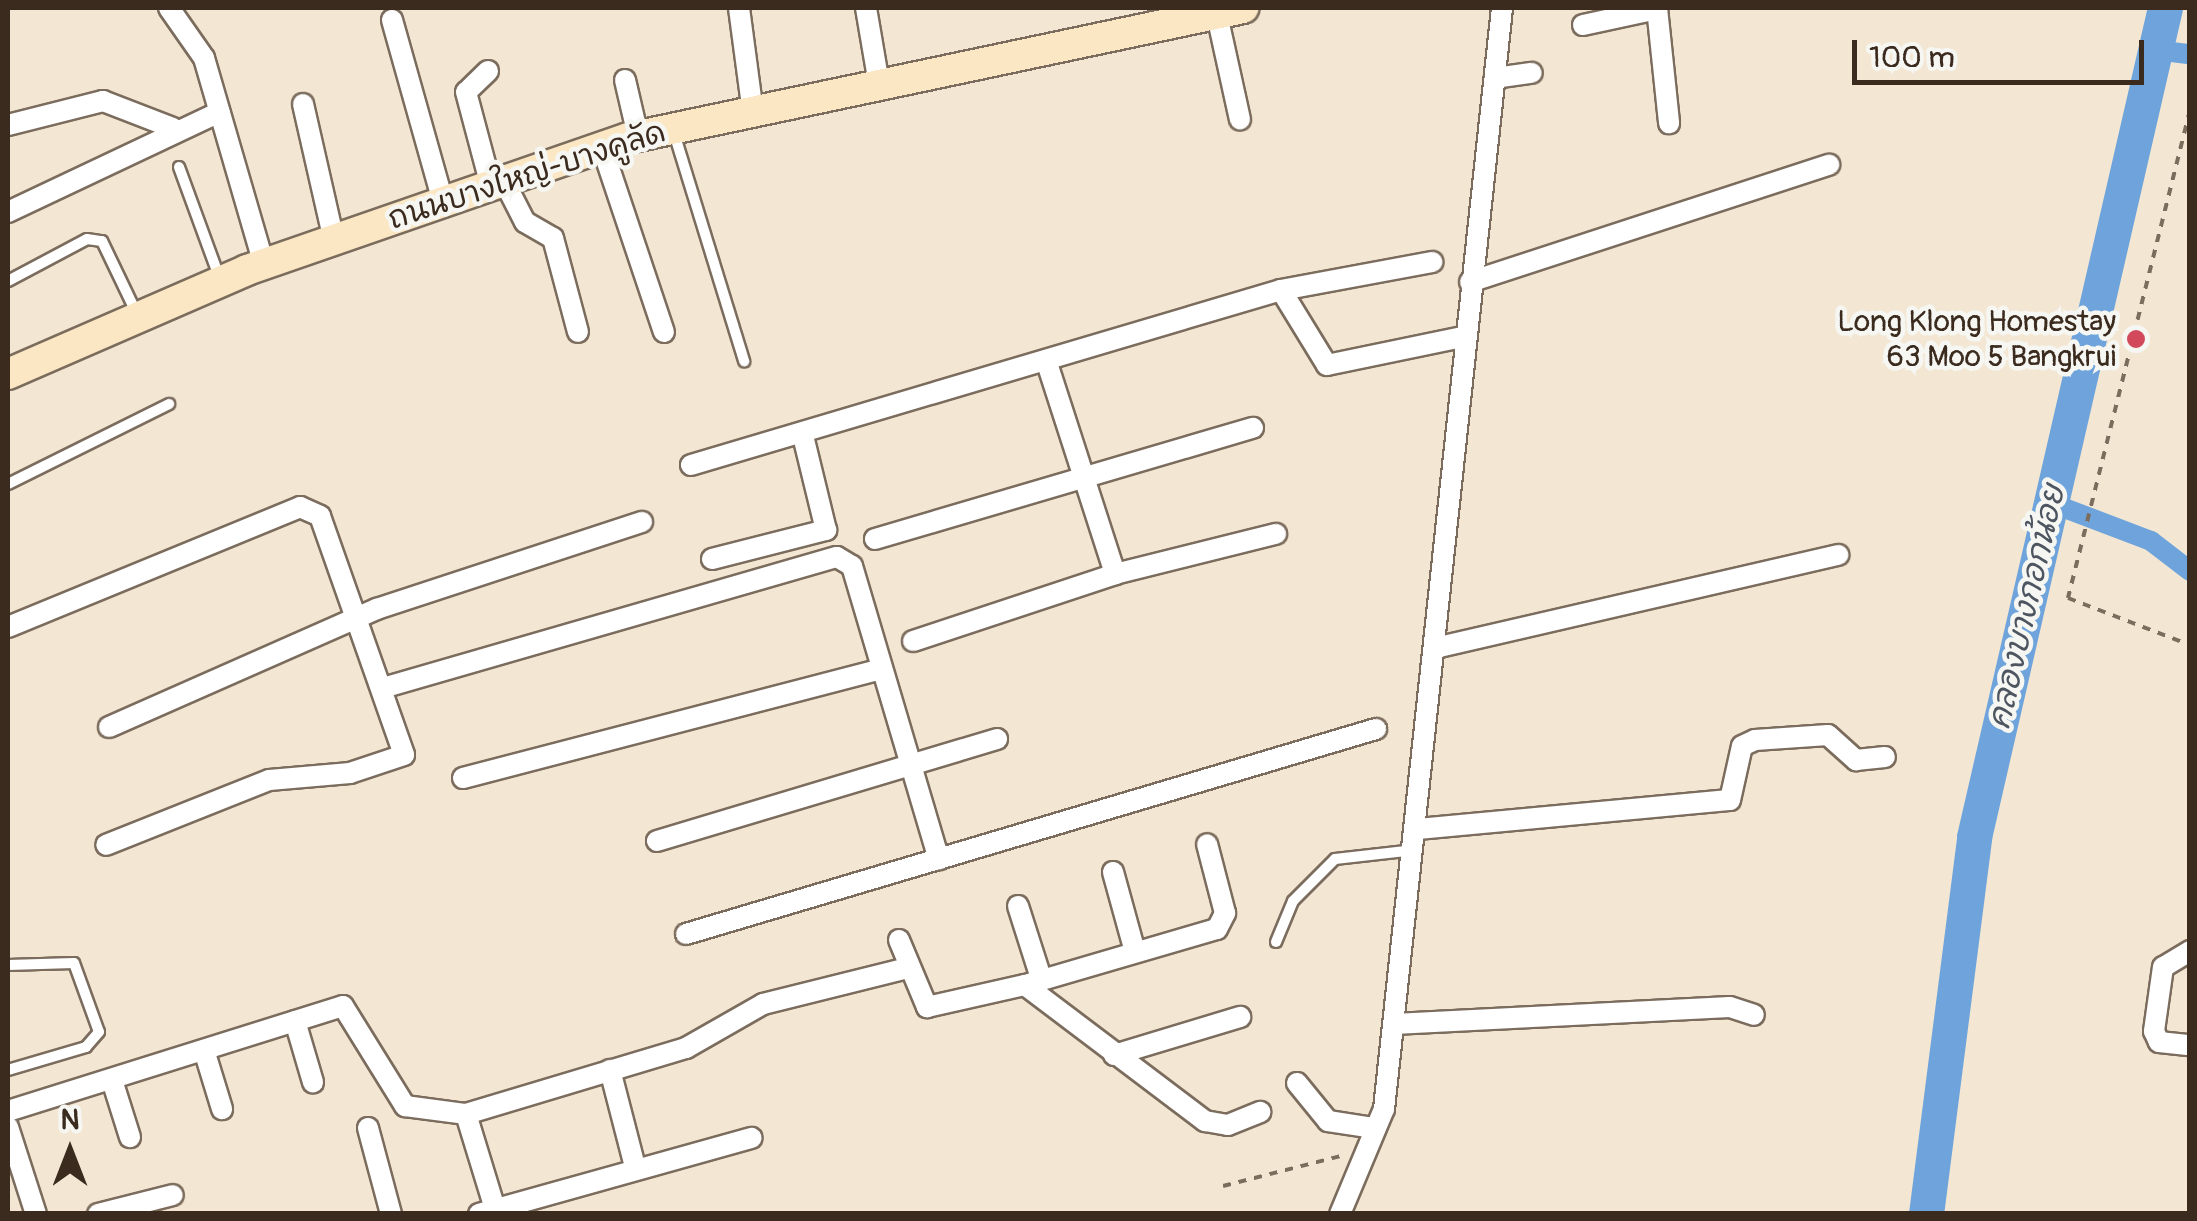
<!DOCTYPE html>
<html>
<head>
<meta charset="utf-8">
<style>
  body { margin:0 }
  #map { position:relative; width:2197px; height:1221px; overflow:hidden; background:#f3e7d3; font-family:Pangolin,"Playpen Sans Thai",sans-serif }
  div>[style] { position:absolute }
  .canal>* { height:20px; margin:-10px; padding:0 10px; transform-origin:10px; border-radius:10px; background:#6ea4db }
  .river>* { height:35px; margin:-17.5px; padding:0 17.5px; transform-origin:17.5px; border-radius:17.5px; background:#6ea4db }
  .path>* { height:4px; margin-top:-2px; transform-origin:0; background:repeating-linear-gradient(90deg,#7b6c5d 0 8px,transparent 0 16px) }
  .roads { filter:drop-shadow(2px 0 #7b6c5d) drop-shadow(-2px 0 #7b6c5d) drop-shadow(0 2px #7b6c5d) drop-shadow(0 -2px #7b6c5d) }
  .lane>* { height:10px; margin:-5px; padding:0 5px; transform-origin:5px; border-radius:5px; background:#fff }
  .street>* { height:20px; margin:-10px; padding:0 10px; transform-origin:10px; border-radius:10px; background:#fff }
  .secondary>* { height:30px; margin:-15px; padding:0 15px; transform-origin:15px; border-radius:15px; background:#fbe7c3 }
  .dots>* { width:28px; height:28px; translate:-50% -50%; box-sizing:border-box; border:5px solid #f6f6f2; border-radius:50% }
  span { translate:-50% -50%; white-space:nowrap; text-align:center; line-height:1.15; -webkit-text-stroke:9px #f6f6f2; paint-order:stroke }
  .street-label { font-size:30px; color:#3b2a1e }
  .poi-label { font-size:30px; color:#3b2a1e }
  .right { translate:-100% -50%; text-align:right }
  .water-label { font-size:32px; color:#4d5560; font-style:italic }
  .frame { position:absolute; inset:0; border:10px solid #3b2a1e; pointer-events:none }
  .north { position:absolute; left:20px; top:1101px; width:100px; height:100px; -webkit-text-stroke:8px #f6f6f2; paint-order:stroke; rotate:0deg; font-size:28px; font-weight:700; line-height:40px; text-align:center; color:#3b2a1e }
  .north::after { content:''; display:block; margin:auto; width:35px; height:45px; background:#3b2a1e; clip-path:polygon(50% 0,100% 100%,50% 72%,0 100%) }
  .scale { position:absolute; left:1852px; top:40px; width:292px; height:45px; box-sizing:border-box; border:5px solid #3b2a1e; border-top:0; padding-left:12px; font-size:30px; line-height:35px; white-space:nowrap; color:#3b2a1e; -webkit-text-stroke:8px #f6f6f2; paint-order:stroke }
</style>
</head>
<body>
<div id="map">
  <div class="canal">
    <div style="left:2155px;top:50px;width:35px;rotate:7deg"></div>
    <div style="left:2051px;top:503px;width:107px;rotate:20.8deg"></div>
    <div style="left:2151px;top:541px;width:49px;rotate:37.6deg"></div>
  </div>
  <div class="river">
    <div style="left:1926px;top:1214px;width:380px;rotate:-82.7deg"></div>
    <div style="left:1974px;top:837px;width:851px;rotate:-77.03deg"></div>
  </div>
  <div class="path">
    <div style="left:2190px;top:110px;width:503px;rotate:104.04deg"></div>
    <div style="left:2068px;top:598px;width:131px;rotate:21.1deg"></div>
    <div style="left:1223px;top:1186px;width:122px;rotate:-14.3deg"></div>
  </div>
  <div class="roads">
    <div class="lane">
      <div style="left:674px;top:133px;width:239px;rotate:72.9deg"></div>
      <div style="left:179px;top:167px;width:119px;rotate:69.9deg"></div>
      <div style="left:8px;top:281px;width:89px;rotate:-28deg"></div>
      <div style="left:87px;top:239px;width:15px;rotate:8deg"></div>
      <div style="left:102px;top:241px;width:79px;rotate:64.4deg"></div>
      <div style="left:8px;top:484px;width:180px;rotate:-26.4deg"></div>
      <div style="left:1276px;top:942px;width:44px;rotate:-67.5deg"></div>
      <div style="left:1293px;top:901px;width:59px;rotate:-45deg"></div>
      <div style="left:1335px;top:859px;width:80px;rotate:-6.5deg"></div>
      <div style="left:8px;top:965px;width:66px;rotate:-1.7deg"></div>
      <div style="left:74px;top:963px;width:73px;rotate:70.1deg"></div>
      <div style="left:99px;top:1032px;width:20px;rotate:131deg"></div>
      <div style="left:86px;top:1047px;width:81px;rotate:163.6deg"></div>
    </div>
    <div class="street">
      <div style="left:169px;top:8px;width:61px;rotate:55deg"></div>
      <div style="left:204px;top:58px;width:215px;rotate:73.8deg"></div>
      <div style="left:739px;top:8px;width:106px;rotate:82.4deg"></div>
      <div style="left:866px;top:8px;width:83px;rotate:80.3deg"></div>
      <div style="left:1657px;top:8px;width:116px;rotate:84deg"></div>
      <div style="left:1217px;top:15px;width:107px;rotate:77.6deg"></div>
      <div style="left:392px;top:20px;width:189px;rotate:74.3deg"></div>
      <div style="left:1583px;top:25px;width:76px;rotate:-12.2deg"></div>
      <div style="left:488px;top:71px;width:30px;rotate:136deg"></div>
      <div style="left:466px;top:92px;width:97px;rotate:75.1deg"></div>
      <div style="left:1495px;top:78px;width:37px;rotate:-8deg"></div>
      <div style="left:625px;top:80px;width:57px;rotate:76.9deg"></div>
      <div style="left:303px;top:104px;width:139px;rotate:77.2deg"></div>
      <div style="left:8px;top:125px;width:98px;rotate:-14.2deg"></div>
      <div style="left:103px;top:101px;width:75px;rotate:21.1deg"></div>
      <div style="left:602px;top:147px;width:195px;rotate:71.5deg"></div>
      <div style="left:504px;top:181px;width:46px;rotate:62.9deg"></div>
      <div style="left:525px;top:222px;width:32px;rotate:30deg"></div>
      <div style="left:553px;top:238px;width:97px;rotate:75.1deg"></div>
      <div style="left:8px;top:212px;width:234px;rotate:-25.3deg"></div>
      <div style="left:1470px;top:282px;width:378px;rotate:-18.1deg"></div>
      <div style="left:1281px;top:290px;width:154px;rotate:-10.5deg"></div>
      <div style="left:1047px;top:363px;width:222px;rotate:72.1deg"></div>
      <div style="left:691px;top:465px;width:615px;rotate:-16.52deg"></div>
      <div style="left:1281px;top:290px;width:88px;rotate:58.5deg"></div>
      <div style="left:1327px;top:365px;width:138px;rotate:-11.7deg"></div>
      <div style="left:875px;top:539px;width:394px;rotate:-16.4deg"></div>
      <div style="left:712px;top:559px;width:118px;rotate:-14.3deg"></div>
      <div style="left:826px;top:530px;width:97px;rotate:-103.7deg"></div>
      <div style="left:8px;top:627px;width:316px;rotate:-22.3deg"></div>
      <div style="left:300px;top:507px;width:22px;rotate:24deg"></div>
      <div style="left:320px;top:516px;width:253px;rotate:70.6deg"></div>
      <div style="left:404px;top:755px;width:57px;rotate:161.6deg"></div>
      <div style="left:350px;top:773px;width:81px;rotate:175.1deg"></div>
      <div style="left:269px;top:780px;width:175px;rotate:158.3deg"></div>
      <div style="left:913px;top:641px;width:213px;rotate:-18.3deg"></div>
      <div style="left:1115px;top:574px;width:166px;rotate:-14deg"></div>
      <div style="left:1435px;top:648px;width:414px;rotate:-13deg"></div>
      <div style="left:386px;top:687px;width:469px;rotate:-16.1deg"></div>
      <div style="left:837px;top:557px;width:17px;rotate:31deg"></div>
      <div style="left:852px;top:566px;width:306px;rotate:73.5deg"></div>
      <div style="left:109px;top:727px;width:293px;rotate:-23.8deg"></div>
      <div style="left:377px;top:609px;width:279px;rotate:-18.2deg"></div>
      <div style="left:463px;top:778px;width:433px;rotate:-14.6deg"></div>
      <div style="left:1417px;top:829px;width:314px;rotate:-5.3deg"></div>
      <div style="left:1730px;top:800px;width:55px;rotate:-77.5deg"></div>
      <div style="left:1742px;top:746px;width:14px;rotate:-25deg"></div>
      <div style="left:1755px;top:740px;width:73px;rotate:-3.9deg"></div>
      <div style="left:1828px;top:735px;width:38px;rotate:42deg"></div>
      <div style="left:1856px;top:760px;width:29px;rotate:-6deg"></div>
      <div style="left:657px;top:841px;width:355px;rotate:-16.7deg"></div>
      <div style="left:1113px;top:872px;width:79px;rotate:74.6deg"></div>
      <div style="left:1018px;top:906px;width:76px;rotate:72.3deg"></div>
      <div style="left:686px;top:934px;width:720px;rotate:-16.55deg"></div>
      <div style="left:899px;top:940px;width:73px;rotate:67.3deg"></div>
      <div style="left:927px;top:1007px;width:100px;rotate:-12.7deg"></div>
      <div style="left:1025px;top:985px;width:226px;rotate:37.1deg"></div>
      <div style="left:1205px;top:1121px;width:23px;rotate:10deg"></div>
      <div style="left:1228px;top:1125px;width:35px;rotate:-22deg"></div>
      <div style="left:2190px;top:951px;width:31px;rotate:149deg"></div>
      <div style="left:2163px;top:967px;width:65px;rotate:98deg"></div>
      <div style="left:2154px;top:1031px;width:12px;rotate:66deg"></div>
      <div style="left:2159px;top:1042px;width:31px;rotate:6deg"></div>
      <div style="left:1025px;top:985px;width:200px;rotate:-16.3deg"></div>
      <div style="left:1217px;top:929px;width:18px;rotate:-63deg"></div>
      <div style="left:1225px;top:913px;width:71px;rotate:-104.6deg"></div>
      <div style="left:295px;top:1021px;width:64px;rotate:73.6deg"></div>
      <div style="left:1394px;top:1024px;width:336px;rotate:-2.9deg"></div>
      <div style="left:1730px;top:1007px;width:25px;rotate:18deg"></div>
      <div style="left:204px;top:1050px;width:62px;rotate:73deg"></div>
      <div style="left:1114px;top:1055px;width:132px;rotate:-16.8deg"></div>
      <div style="left:610px;top:1070px;width:100px;rotate:75.5deg"></div>
      <div style="left:112px;top:1080px;width:60px;rotate:72.5deg"></div>
      <div style="left:1297px;top:1083px;width:49px;rotate:50.8deg"></div>
      <div style="left:1328px;top:1121px;width:47px;rotate:8.7deg"></div>
      <div style="left:8px;top:1111px;width:351px;rotate:-17.4deg"></div>
      <div style="left:343px;top:1006px;width:118px;rotate:58.2deg"></div>
      <div style="left:405px;top:1106px;width:62px;rotate:7.5deg"></div>
      <div style="left:466px;top:1114px;width:230px;rotate:-16.7deg"></div>
      <div style="left:686px;top:1048px;width:89px;rotate:-29.7deg"></div>
      <div style="left:763px;top:1004px;width:148px;rotate:-14deg"></div>
      <div style="left:466px;top:1114px;width:99px;rotate:73deg"></div>
      <div style="left:8px;top:1127px;width:91px;rotate:72.2deg"></div>
      <div style="left:368px;top:1128px;width:89px;rotate:75deg"></div>
      <div style="left:98px;top:1214px;width:77px;rotate:-14.2deg"></div>
      <div style="left:479px;top:1214px;width:283px;rotate:-15.6deg"></div>
      <div style="left:1340px;top:1214px;width:114px;rotate:-67.3deg"></div>
      <div style="left:1384px;top:1109px;width:1107px;rotate:-83.88deg"></div>
    </div>
    <div class="secondary">
      <div style="left:8px;top:374px;width:261px;rotate:-23.5deg"></div>
      <div style="left:247px;top:270px;width:404px;rotate:-19.1deg"></div>
      <div style="left:629px;top:138px;width:628px;rotate:-11.95deg"></div>
    </div>
  </div>
  <div class="dots">
    <div style="left:2136px;top:339px;background:#d1495b"></div>
  </div>
  <div class="street-label">
    <span style="left:527px;top:176px;rotate:-18deg">ถนนบางใหญ่-บางคูลัด</span>
  </div>
  <div class="poi-label">
    <span class="right" style="left:2116px;top:339px">Long Klong Homestay<br>63 Moo 5 Bangkrui</span>
  </div>
  <div class="water-label">
    <span style="left:2027px;top:607px;rotate:-77deg">คลองบางกอกน้อย</span>
  </div>
  <div class="frame"></div>
  <div class="north">N</div>
  <div class="scale">100 m</div>
</div>
</body>
</html>
